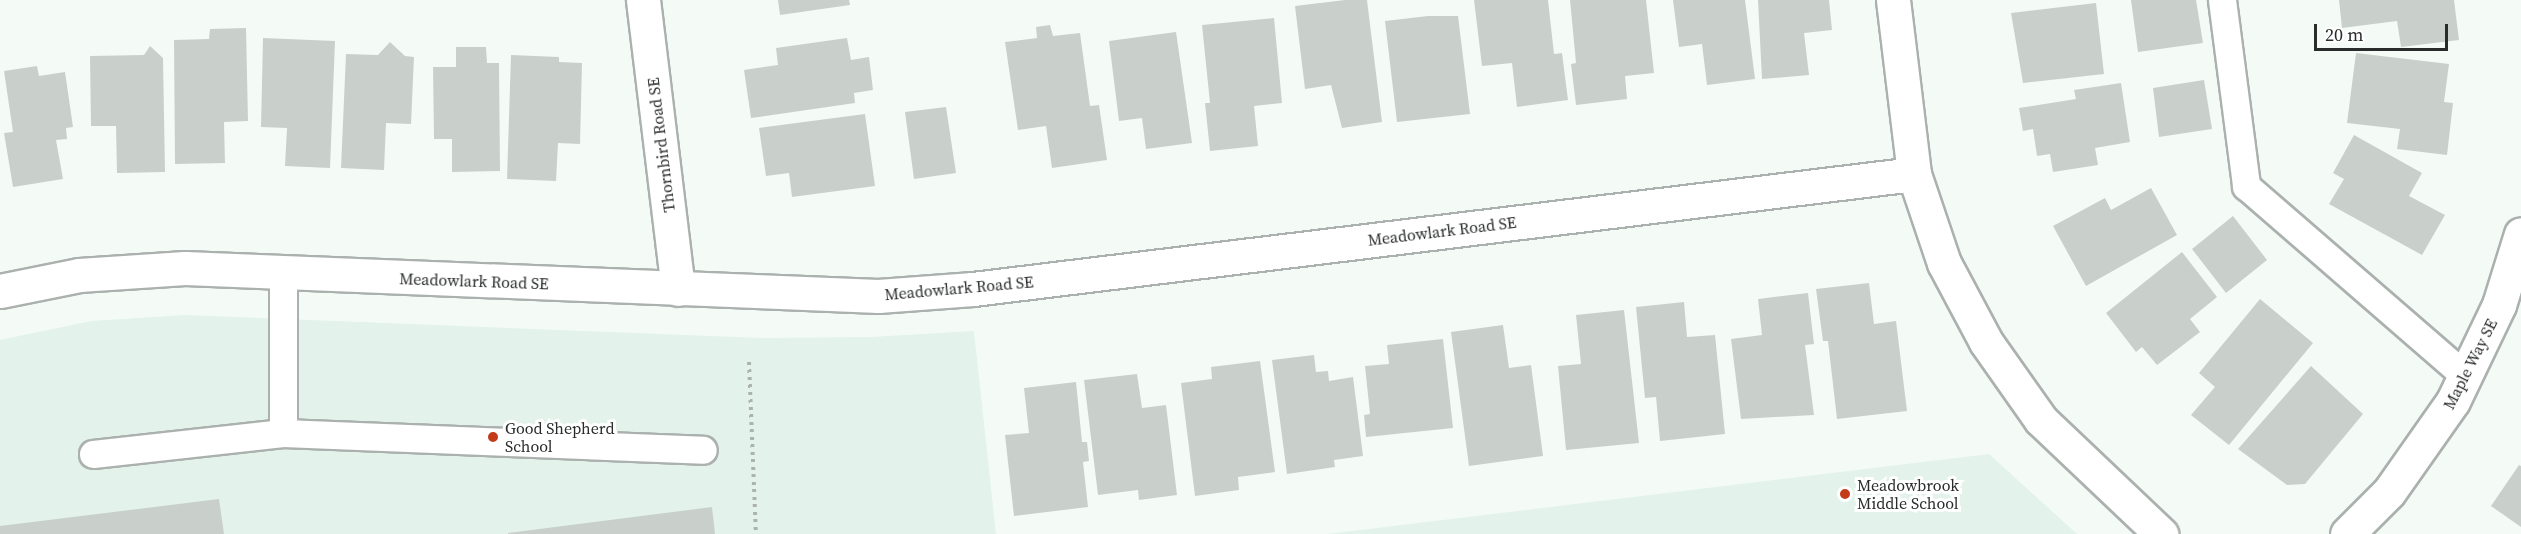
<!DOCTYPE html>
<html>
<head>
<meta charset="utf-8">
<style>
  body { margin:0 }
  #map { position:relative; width:2521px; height:534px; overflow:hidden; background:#f4fbf7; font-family:"Source Serif 4",serif }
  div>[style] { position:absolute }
  .built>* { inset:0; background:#e3f2ea }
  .building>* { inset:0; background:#c9d0cc }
  .path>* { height:4px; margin-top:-2px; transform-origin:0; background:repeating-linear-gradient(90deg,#acb2af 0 3px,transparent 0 7.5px) }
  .roads { filter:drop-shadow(2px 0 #abb1ae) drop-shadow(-2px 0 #abb1ae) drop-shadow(0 2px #abb1ae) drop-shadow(0 -2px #abb1ae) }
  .lane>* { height:27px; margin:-13.5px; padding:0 13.5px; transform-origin:13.5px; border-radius:13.5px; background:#fff }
  .street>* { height:33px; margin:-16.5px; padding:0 16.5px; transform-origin:16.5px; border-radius:16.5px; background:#fff }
  .dots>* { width:16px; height:16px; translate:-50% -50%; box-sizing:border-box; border:3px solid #fff; border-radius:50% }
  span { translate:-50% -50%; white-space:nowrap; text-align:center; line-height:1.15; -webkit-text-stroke:6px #fff; paint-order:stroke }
  .street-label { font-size:16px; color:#292c2b }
  .poi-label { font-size:16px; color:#292c2b }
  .left { translate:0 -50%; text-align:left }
  .scale { position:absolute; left:2314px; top:24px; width:134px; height:27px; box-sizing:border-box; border:3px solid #292c2b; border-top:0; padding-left:8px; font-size:18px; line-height:21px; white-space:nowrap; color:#292c2b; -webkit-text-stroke:4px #fff; paint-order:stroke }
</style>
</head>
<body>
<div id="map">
  <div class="built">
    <div style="clip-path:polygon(184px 315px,762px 338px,870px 337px,974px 331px,996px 534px,0 534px,0 340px,91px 321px)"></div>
    <div style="clip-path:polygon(1989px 454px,2077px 534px,1327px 534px)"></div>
  </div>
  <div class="building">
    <div style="clip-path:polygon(778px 0,849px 0,850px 5px,780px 15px)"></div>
    <div style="clip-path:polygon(1345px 0,1367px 0,1382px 122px,1342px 128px,1331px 85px,1305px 89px,1295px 6px)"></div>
    <div style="clip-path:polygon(1474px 0,1548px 0,1554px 54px,1562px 53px,1568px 100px,1517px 107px,1512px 63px,1482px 66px)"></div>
    <div style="clip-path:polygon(1570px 0,1646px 0,1654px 73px,1625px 76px,1627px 99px,1576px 105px,1571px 64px,1576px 63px)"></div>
    <div style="clip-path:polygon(1673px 0,1745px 0,1755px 79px,1707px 85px,1702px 44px,1679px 47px)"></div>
    <div style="clip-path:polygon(1758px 0,1829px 0,1832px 30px,1804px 33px,1809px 75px,1762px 79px)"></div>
    <div style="clip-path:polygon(2131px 0,2196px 0,2203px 43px,2138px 52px)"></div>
    <div style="clip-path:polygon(2339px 0,2454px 0,2459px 40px,2401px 47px,2397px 21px,2342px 28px)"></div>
    <div style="clip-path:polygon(2096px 3px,2104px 74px,2023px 83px,2011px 13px)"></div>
    <div style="clip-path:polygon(1428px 16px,1458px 16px,1470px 114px,1397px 122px,1385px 21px)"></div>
    <div style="clip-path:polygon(1274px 18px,1282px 103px,1254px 106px,1258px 146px,1210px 151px,1205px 103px,1210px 103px,1202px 25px)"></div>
    <div style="clip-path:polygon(1050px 25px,1053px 36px,1080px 33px,1090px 106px,1099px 105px,1107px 160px,1052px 168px,1046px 126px,1018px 130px,1005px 42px,1037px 38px,1036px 27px)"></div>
    <div style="clip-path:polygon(246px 28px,248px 121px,224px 122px,225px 163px,175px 164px,174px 40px,209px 39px,210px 29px)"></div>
    <div style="clip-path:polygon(1176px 32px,1192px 143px,1146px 149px,1142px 118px,1119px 121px,1109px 41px)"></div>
    <div style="clip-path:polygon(263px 38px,335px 41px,330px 168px,285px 166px,287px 128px,261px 127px)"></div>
    <div style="clip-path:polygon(847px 38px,851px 60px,869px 57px,873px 90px,854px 93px,855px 103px,751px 118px,744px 70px,778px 65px,776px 48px)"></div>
    <div style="clip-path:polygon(390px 42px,405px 56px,414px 57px,411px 124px,386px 123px,384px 170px,341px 168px,346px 54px,378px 55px)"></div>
    <div style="clip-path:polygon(150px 46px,163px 58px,165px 172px,117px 173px,116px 126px,91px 126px,90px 56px,144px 55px)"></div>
    <div style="clip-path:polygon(456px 47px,486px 47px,487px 63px,499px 63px,500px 171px,452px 172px,452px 139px,434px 139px,433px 67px,456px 67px)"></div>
    <div style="clip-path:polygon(2356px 53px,2449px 64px,2444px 102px,2453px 103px,2447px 155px,2397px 149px,2400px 129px,2347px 123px)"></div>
    <div style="clip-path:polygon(511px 55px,559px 57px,559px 62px,582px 63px,580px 144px,558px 143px,556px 181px,507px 179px)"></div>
    <div style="clip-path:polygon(37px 66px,39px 76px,65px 72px,73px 127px,66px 128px,67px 139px,56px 140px,63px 179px,13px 187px,4px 133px,13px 132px,4px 71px)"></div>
    <div style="clip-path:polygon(2204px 80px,2212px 129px,2159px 137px,2153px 88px)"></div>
    <div style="clip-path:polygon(2121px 83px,2130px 142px,2095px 148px,2098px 165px,2053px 172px,2050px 154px,2037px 156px,2033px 129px,2023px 131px,2019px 108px,2076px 99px,2074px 90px)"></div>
    <div style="clip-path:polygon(946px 107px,956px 173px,914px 179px,905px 112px)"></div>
    <div style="clip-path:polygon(865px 114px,875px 186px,792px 197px,789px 173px,766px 176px,759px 128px)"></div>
    <div style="clip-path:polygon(2354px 135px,2422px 173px,2409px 196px,2445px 215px,2422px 255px,2329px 204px,2344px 179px,2333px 173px)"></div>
    <div style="clip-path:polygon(2151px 188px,2177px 235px,2086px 286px,2053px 226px,2105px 198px,2111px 210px)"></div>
    <div style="clip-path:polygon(2233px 216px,2267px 260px,2226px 293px,2192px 249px)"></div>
    <div style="clip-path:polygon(2182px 252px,2217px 297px,2190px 319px,2200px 332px,2157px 365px,2142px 347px,2136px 352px,2106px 313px)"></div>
    <div style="clip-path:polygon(1869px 283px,1874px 324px,1896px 321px,1907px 411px,1837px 419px,1828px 341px,1823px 341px,1816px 289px)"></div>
    <div style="clip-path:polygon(1808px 293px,1814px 344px,1805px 345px,1814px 415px,1741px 419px,1731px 339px,1762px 335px,1758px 299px)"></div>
    <div style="clip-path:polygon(2260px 299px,2313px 343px,2229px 445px,2191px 415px,2215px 387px,2199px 373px)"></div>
    <div style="clip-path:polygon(1684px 302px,1687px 337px,1715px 335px,1725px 434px,1660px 441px,1656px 397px,1645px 398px,1636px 307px)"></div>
    <div style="clip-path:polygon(1624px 310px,1639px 443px,1566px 450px,1558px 366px,1581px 364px,1576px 315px)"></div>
    <div style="clip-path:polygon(1503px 325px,1509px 368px,1531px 365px,1543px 456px,1469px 466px,1451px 332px)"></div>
    <div style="clip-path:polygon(1443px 339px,1453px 428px,1366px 437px,1364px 415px,1370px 414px,1365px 366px,1389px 364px,1387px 345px)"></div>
    <div style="clip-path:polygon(1314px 355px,1316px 372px,1328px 371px,1329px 381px,1353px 377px,1363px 456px,1334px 460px,1335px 467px,1287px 474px,1272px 360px)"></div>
    <div style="clip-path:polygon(1260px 361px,1275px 472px,1238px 477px,1239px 490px,1195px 496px,1181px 383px,1212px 379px,1211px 367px)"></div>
    <div style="clip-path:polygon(2311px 366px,2363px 414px,2305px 484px,2287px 485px,2238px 449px)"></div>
    <div style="clip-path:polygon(1137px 374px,1142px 408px,1166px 405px,1177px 495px,1139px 500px,1138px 490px,1098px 495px,1084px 380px)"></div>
    <div style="clip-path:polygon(1076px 382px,1082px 442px,1087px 442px,1089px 461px,1083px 462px,1088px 507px,1014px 516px,1005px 435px,1029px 433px,1024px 388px)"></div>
    <div style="clip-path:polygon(2519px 465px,2521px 466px,2521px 527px,2491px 506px)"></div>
    <div style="clip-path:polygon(219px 499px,224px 534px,0 534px,0 526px)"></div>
    <div style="clip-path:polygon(712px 507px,715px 534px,508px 534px,508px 533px)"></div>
  </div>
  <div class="path">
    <div style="left:749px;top:362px;width:172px;rotate:87.7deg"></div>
  </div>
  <div class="roads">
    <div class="lane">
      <div style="left:2222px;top:0;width:188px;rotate:82.6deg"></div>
      <div style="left:2246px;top:186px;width:290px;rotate:40.9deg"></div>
      <div style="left:283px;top:273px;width:160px;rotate:90deg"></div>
      <div style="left:93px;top:454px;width:191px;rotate:-6.3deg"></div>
      <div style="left:283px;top:433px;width:420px;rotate:2.3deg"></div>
    </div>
    <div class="street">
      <div style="left:643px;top:0;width:291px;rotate:83.1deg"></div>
      <div style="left:1893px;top:0;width:175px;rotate:83.1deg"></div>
      <div style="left:1914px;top:174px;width:94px;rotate:71.4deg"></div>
      <div style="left:1944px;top:263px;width:89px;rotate:62deg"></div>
      <div style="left:1986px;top:342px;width:95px;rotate:54.8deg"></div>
      <div style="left:2041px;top:420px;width:166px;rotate:43.5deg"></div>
      <div style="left:0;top:291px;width:81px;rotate:-11.4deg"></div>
      <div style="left:79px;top:275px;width:106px;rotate:-3.8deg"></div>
      <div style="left:185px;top:268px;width:694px;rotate:2.31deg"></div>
      <div style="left:878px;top:296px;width:95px;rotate:-4.2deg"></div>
      <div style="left:973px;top:289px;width:948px;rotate:-6.97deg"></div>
      <div style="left:2347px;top:534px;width:59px;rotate:-45deg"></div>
      <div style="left:2389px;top:492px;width:111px;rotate:-54.9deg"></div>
      <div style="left:2453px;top:401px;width:106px;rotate:-64.4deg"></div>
      <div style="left:2499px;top:305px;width:74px;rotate:-72.8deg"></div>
    </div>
  </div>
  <div class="dots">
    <div style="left:493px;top:437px;background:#c43a19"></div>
    <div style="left:1845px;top:494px;background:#c43a19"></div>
  </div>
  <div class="street-label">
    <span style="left:661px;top:145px;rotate:-97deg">Thornbird Road SE</span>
    <span style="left:1442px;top:231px;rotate:-7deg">Meadowlark Road SE</span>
    <span style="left:474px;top:281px;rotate:2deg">Meadowlark Road SE</span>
    <span style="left:959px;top:288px;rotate:-5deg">Meadowlark Road SE</span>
    <span style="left:2470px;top:364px;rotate:-63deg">Maple Way SE</span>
  </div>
  <div class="poi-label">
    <span class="left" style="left:505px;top:437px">Good Shepherd<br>School</span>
    <span class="left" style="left:1857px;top:494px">Meadowbrook<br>Middle School</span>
  </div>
  <div class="scale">20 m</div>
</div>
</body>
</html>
